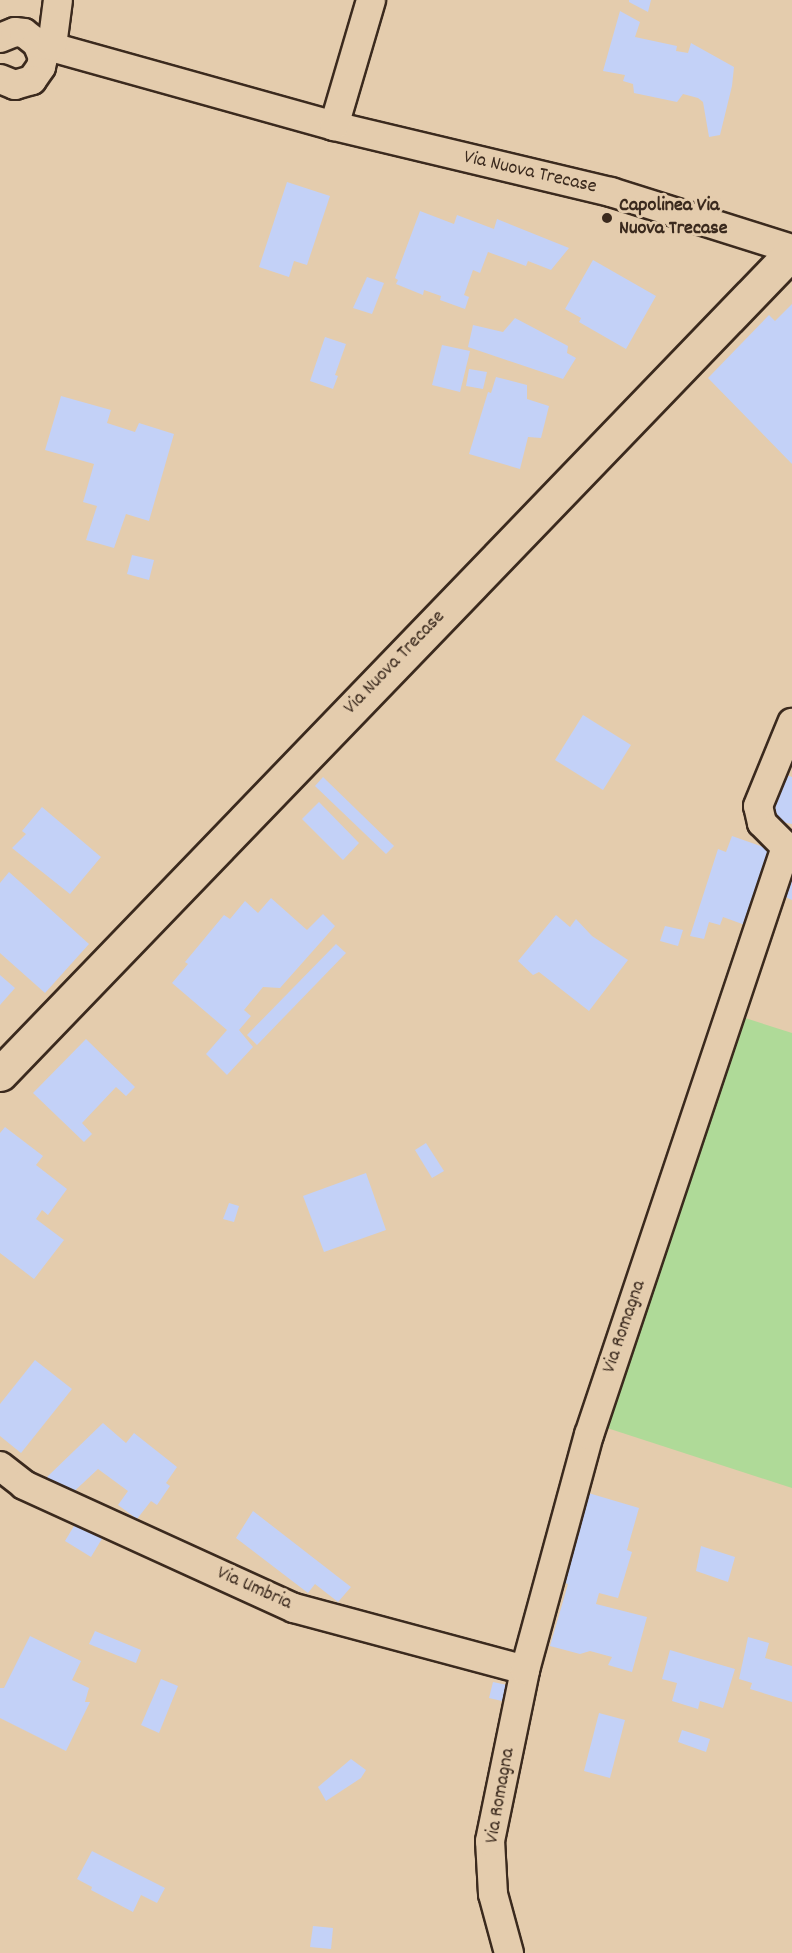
<!DOCTYPE html>
<html>
<head>
<meta charset="utf-8">
<style>
  body { margin:0 }
  #map { position:relative; width:792px; height:1953px; overflow:hidden; background:#e4ccad; font-family:Dekko,sans-serif }
  div>[style] { position:absolute }
  .green>* { inset:0; background:#afda98 }
  .building>* { inset:0; background:#c3d1f7 }
  .roads { filter:drop-shadow(2px 0 #3b2a1e) drop-shadow(-2px 0 #3b2a1e) drop-shadow(0 2px #3b2a1e) drop-shadow(0 -2px #3b2a1e) }
  .minor>* { height:28px; margin:-14px; padding:0 14px; transform-origin:14px; border-radius:14px; background:#e4ccad }
  .tertiary>* { height:33px; margin:-16.5px; padding:0 16.5px; transform-origin:16.5px; border-radius:16.5px; background:#e4ccad }
  .dots>* { width:16px; height:16px; translate:-50% -50%; box-sizing:border-box; border:3px solid #e4ccad; border-radius:50% }
  span { translate:-50% -50%; white-space:nowrap; text-align:center; line-height:1.15; -webkit-text-stroke:6px #e4ccad; paint-order:stroke }
  .street-label { font-size:20px; color:#3b2a1e }
  .poi-label { font-size:20px; color:#3b2a1e; font-weight:700 }
  .left { translate:0 -50%; text-align:left }
</style>
</head>
<body>
<div id="map">
  <div class="green">
    <div style="clip-path:polygon(739px 1016px,792px 1033px,792px 1488px,604px 1427px)"></div>
  </div>
  <div class="building">
    <div style="clip-path:polygon(629px 0,651px 0,648px 12px,629px 2px)"></div>
    <div style="clip-path:polygon(620px 11px,640px 22px,635px 37px,677px 46px,676px 51px,688px 53px,691px 43px,734px 67px,732px 86px,720px 135px,709px 137px,703px 102px,698px 98px,683px 94px,677px 102px,634px 93px,633px 84px,623px 81px,625px 75px,603px 71px)"></div>
    <div style="clip-path:polygon(287px 182px,330px 196px,307px 265px,294px 261px,289px 277px,259px 267px)"></div>
    <div style="clip-path:polygon(420px 211px,454px 224px,457px 215px,494px 229px,497px 219px,569px 248px,551px 270px,528px 261px,526px 266px,488px 252px,480px 273px,473px 270px,464px 295px,469px 297px,465px 309px,440px 300px,441px 296px,424px 290px,423px 295px,396px 284px,398px 280px,395px 278px)"></div>
    <div style="clip-path:polygon(593px 260px,656px 296px,626px 349px,579px 322px,581px 318px,565px 309px)"></div>
    <div style="clip-path:polygon(367px 277px,384px 283px,372px 314px,353px 308px)"></div>
    <div style="clip-path:polygon(792px 304px,792px 464px,708px 378px,769px 315px,775px 321px)"></div>
    <div style="clip-path:polygon(515px 318px,568px 346px,567px 353px,576px 358px,563px 379px,468px 347px,473px 325px,503px 332px)"></div>
    <div style="clip-path:polygon(325px 337px,346px 344px,335px 375px,338px 376px,333px 389px,310px 381px)"></div>
    <div style="clip-path:polygon(442px 345px,470px 351px,460px 392px,432px 385px)"></div>
    <div style="clip-path:polygon(469px 369px,487px 372px,483px 389px,466px 386px)"></div>
    <div style="clip-path:polygon(496px 377px,527px 385px,527px 399px,549px 406px,541px 438px,528px 437px,520px 469px,469px 454px,488px 392px,491px 393px)"></div>
    <div style="clip-path:polygon(61px 396px,111px 410px,107px 423px,135px 432px,139px 423px,174px 434px,149px 521px,126px 514px,114px 548px,86px 540px,97px 506px,83px 502px,94px 464px,45px 450px)"></div>
    <div style="clip-path:polygon(132px 555px,154px 560px,149px 580px,127px 574px)"></div>
    <div style="clip-path:polygon(583px 715px,631px 745px,603px 790px,555px 760px)"></div>
    <div style="clip-path:polygon(784px 774px,792px 777px,792px 824px,772px 820px)"></div>
    <div style="clip-path:polygon(323px 777px,394px 846px,386px 854px,315px 786px)"></div>
    <div style="clip-path:polygon(319px 802px,359px 843px,343px 860px,302px 819px)"></div>
    <div style="clip-path:polygon(42px 807px,101px 857px,70px 894px,12px 848px,26px 834px,22px 831px)"></div>
    <div style="clip-path:polygon(732px 836px,772px 850px,745px 925px,723px 917px,720px 925px,709px 922px,704px 939px,690px 936px,718px 849px,726px 852px)"></div>
    <div style="clip-path:polygon(9px 872px,89px 944px,45px 993px,0 953px,0 883px)"></div>
    <div style="clip-path:polygon(792px 873px,792px 900px,781px 895px)"></div>
    <div style="clip-path:polygon(271px 898px,307px 930px,323px 914px,335px 926px,280px 988px,263px 987px,244px 1010px,251px 1016px,239px 1030px,253px 1047px,227px 1075px,206px 1054px,227px 1030px,172px 983px,188px 964px,185px 962px,224px 915px,230px 919px,245px 901px,258px 913px)"></div>
    <div style="clip-path:polygon(556px 915px,570px 927px,576px 919px,592px 936px,628px 960px,589px 1011px,539px 972px,533px 975px,518px 961px)"></div>
    <div style="clip-path:polygon(665px 926px,683px 930px,678px 946px,660px 941px)"></div>
    <div style="clip-path:polygon(336px 944px,346px 953px,257px 1045px,247px 1035px)"></div>
    <div style="clip-path:polygon(0 975px,15px 988px,0 1005px)"></div>
    <div style="clip-path:polygon(86px 1039px,135px 1087px,126px 1096px,116px 1087px,82px 1123px,92px 1134px,84px 1142px,33px 1093px)"></div>
    <div style="clip-path:polygon(5px 1127px,43px 1156px,36px 1165px,67px 1189px,48px 1215px,42px 1210px,36px 1219px,64px 1240px,34px 1279px,0 1253px,0 1133px)"></div>
    <div style="clip-path:polygon(426px 1143px,444px 1171px,432px 1178px,415px 1150px)"></div>
    <div style="clip-path:polygon(366px 1173px,386px 1230px,324px 1252px,303px 1196px)"></div>
    <div style="clip-path:polygon(229px 1203px,239px 1206px,234px 1222px,223px 1219px)"></div>
    <div style="clip-path:polygon(35px 1360px,72px 1389px,21px 1453px,0 1436px,0 1404px)"></div>
    <div style="clip-path:polygon(103px 1423px,126px 1443px,134px 1433px,177px 1467px,166px 1483px,170px 1486px,157px 1505px,151px 1501px,137px 1519px,118px 1505px,128px 1491px,98px 1469px,67px 1498px,47px 1477px)"></div>
    <div style="clip-path:polygon(585px 1492px,639px 1508px,627px 1550px,632px 1552px,618px 1598px,599px 1593px,596px 1604px,647px 1617px,632px 1672px,608px 1665px,612px 1657px,590px 1651px,580px 1654px,550px 1646px,568px 1584px,558px 1581px)"></div>
    <div style="clip-path:polygon(253px 1511px,351px 1587px,338px 1602px,315px 1584px,308px 1593px,236px 1538px)"></div>
    <div style="clip-path:polygon(77px 1521px,103px 1537px,91px 1557px,65px 1541px)"></div>
    <div style="clip-path:polygon(701px 1546px,735px 1557px,728px 1582px,696px 1571px)"></div>
    <div style="clip-path:polygon(95px 1631px,141px 1650px,136px 1663px,89px 1644px)"></div>
    <div style="clip-path:polygon(30px 1636px,81px 1661px,72px 1680px,89px 1688px,85px 1702px,90px 1702px,66px 1751px,0 1718px,0 1688px,4px 1688px)"></div>
    <div style="clip-path:polygon(748px 1637px,769px 1643px,765px 1658px,792px 1666px,792px 1702px,750px 1689px,752px 1683px,739px 1679px)"></div>
    <div style="clip-path:polygon(670px 1650px,735px 1669px,723px 1708px,700px 1701px,698px 1709px,672px 1701px,677px 1683px,662px 1679px)"></div>
    <div style="clip-path:polygon(161px 1679px,178px 1686px,159px 1733px,141px 1725px)"></div>
    <div style="clip-path:polygon(493px 1682px,507px 1685px,502px 1701px,489px 1698px)"></div>
    <div style="clip-path:polygon(599px 1713px,625px 1720px,610px 1778px,584px 1771px)"></div>
    <div style="clip-path:polygon(682px 1730px,710px 1739px,706px 1752px,678px 1742px)"></div>
    <div style="clip-path:polygon(351px 1759px,366px 1770px,361px 1778px,326px 1801px,318px 1787px)"></div>
    <div style="clip-path:polygon(92px 1851px,165px 1888px,157px 1903px,141px 1895px,133px 1912px,91px 1890px,92px 1887px,77px 1879px)"></div>
    <div style="clip-path:polygon(313px 1926px,333px 1928px,331px 1949px,310px 1947px)"></div>
  </div>
  <div class="roads">
    <div class="minor">
      <div style="left:0;top:38px;width:16px;rotate:-22deg"></div>
      <div style="left:15px;top:32px;width:9px;rotate:6deg"></div>
      <div style="left:24px;top:33px;width:16px;rotate:38deg"></div>
      <div style="left:37px;top:43px;width:16px;rotate:68deg"></div>
      <div style="left:43px;top:58px;width:9px;rotate:103deg"></div>
      <div style="left:41px;top:67px;width:16px;rotate:125deg"></div>
      <div style="left:32px;top:80px;width:18px;rotate:164deg"></div>
      <div style="left:15px;top:85px;width:16px;rotate:-158deg"></div>
      <div style="left:37px;top:43px;width:308px;rotate:15.6deg"></div>
      <div style="left:334px;top:126px;width:285px;rotate:13.4deg"></div>
      <div style="left:611px;top:192px;width:190px;rotate:17.5deg"></div>
      <div style="left:52px;top:46px;width:46px;rotate:-82.6deg"></div>
      <div style="left:334px;top:126px;width:131px;rotate:-73.6deg"></div>
      <div style="left:0;top:1466px;width:31px;rotate:38deg"></div>
      <div style="left:24px;top:1485px;width:297px;rotate:24.5deg"></div>
      <div style="left:294px;top:1608px;width:239px;rotate:15deg"></div>
      <div style="left:509px;top:1953px;width:61px;rotate:-105.2deg"></div>
      <div style="left:493px;top:1894px;width:53px;rotate:-93.2deg"></div>
      <div style="left:490px;top:1841px;width:175px;rotate:-78.4deg"></div>
      <div style="left:525px;top:1670px;width:244px;rotate:-74.8deg"></div>
      <div style="left:589px;top:1435px;width:620px;rotate:-71.48deg"></div>
      <div style="left:786px;top:847px;width:34px;rotate:-135deg"></div>
      <div style="left:762px;top:823px;width:17px;rotate:-103deg"></div>
      <div style="left:758px;top:806px;width:90px;rotate:-67.7deg"></div>
    </div>
    <div class="tertiary">
      <div style="left:0;top:1074px;width:1141px;rotate:-46.06deg"></div>
    </div>
  </div>
  <div class="dots">
    <div style="left:607px;top:218px;background:#3b2a1e"></div>
  </div>
  <div class="street-label">
    <span style="left:530px;top:173px;rotate:13deg">Via Nuova Trecase</span>
    <span style="left:395px;top:663px;rotate:-46deg">Via Nuova Trecase</span>
    <span style="left:625px;top:1327px;rotate:-71deg">Via Romagna</span>
    <span style="left:254px;top:1589px;rotate:24deg">Via Umbria</span>
    <span style="left:501px;top:1796px;rotate:-80deg">Via Romagna</span>
  </div>
  <div class="poi-label">
    <span class="left" style="left:619px;top:218px">Capolinea Via<br>Nuova Trecase</span>
  </div>
</div>
</body>
</html>
